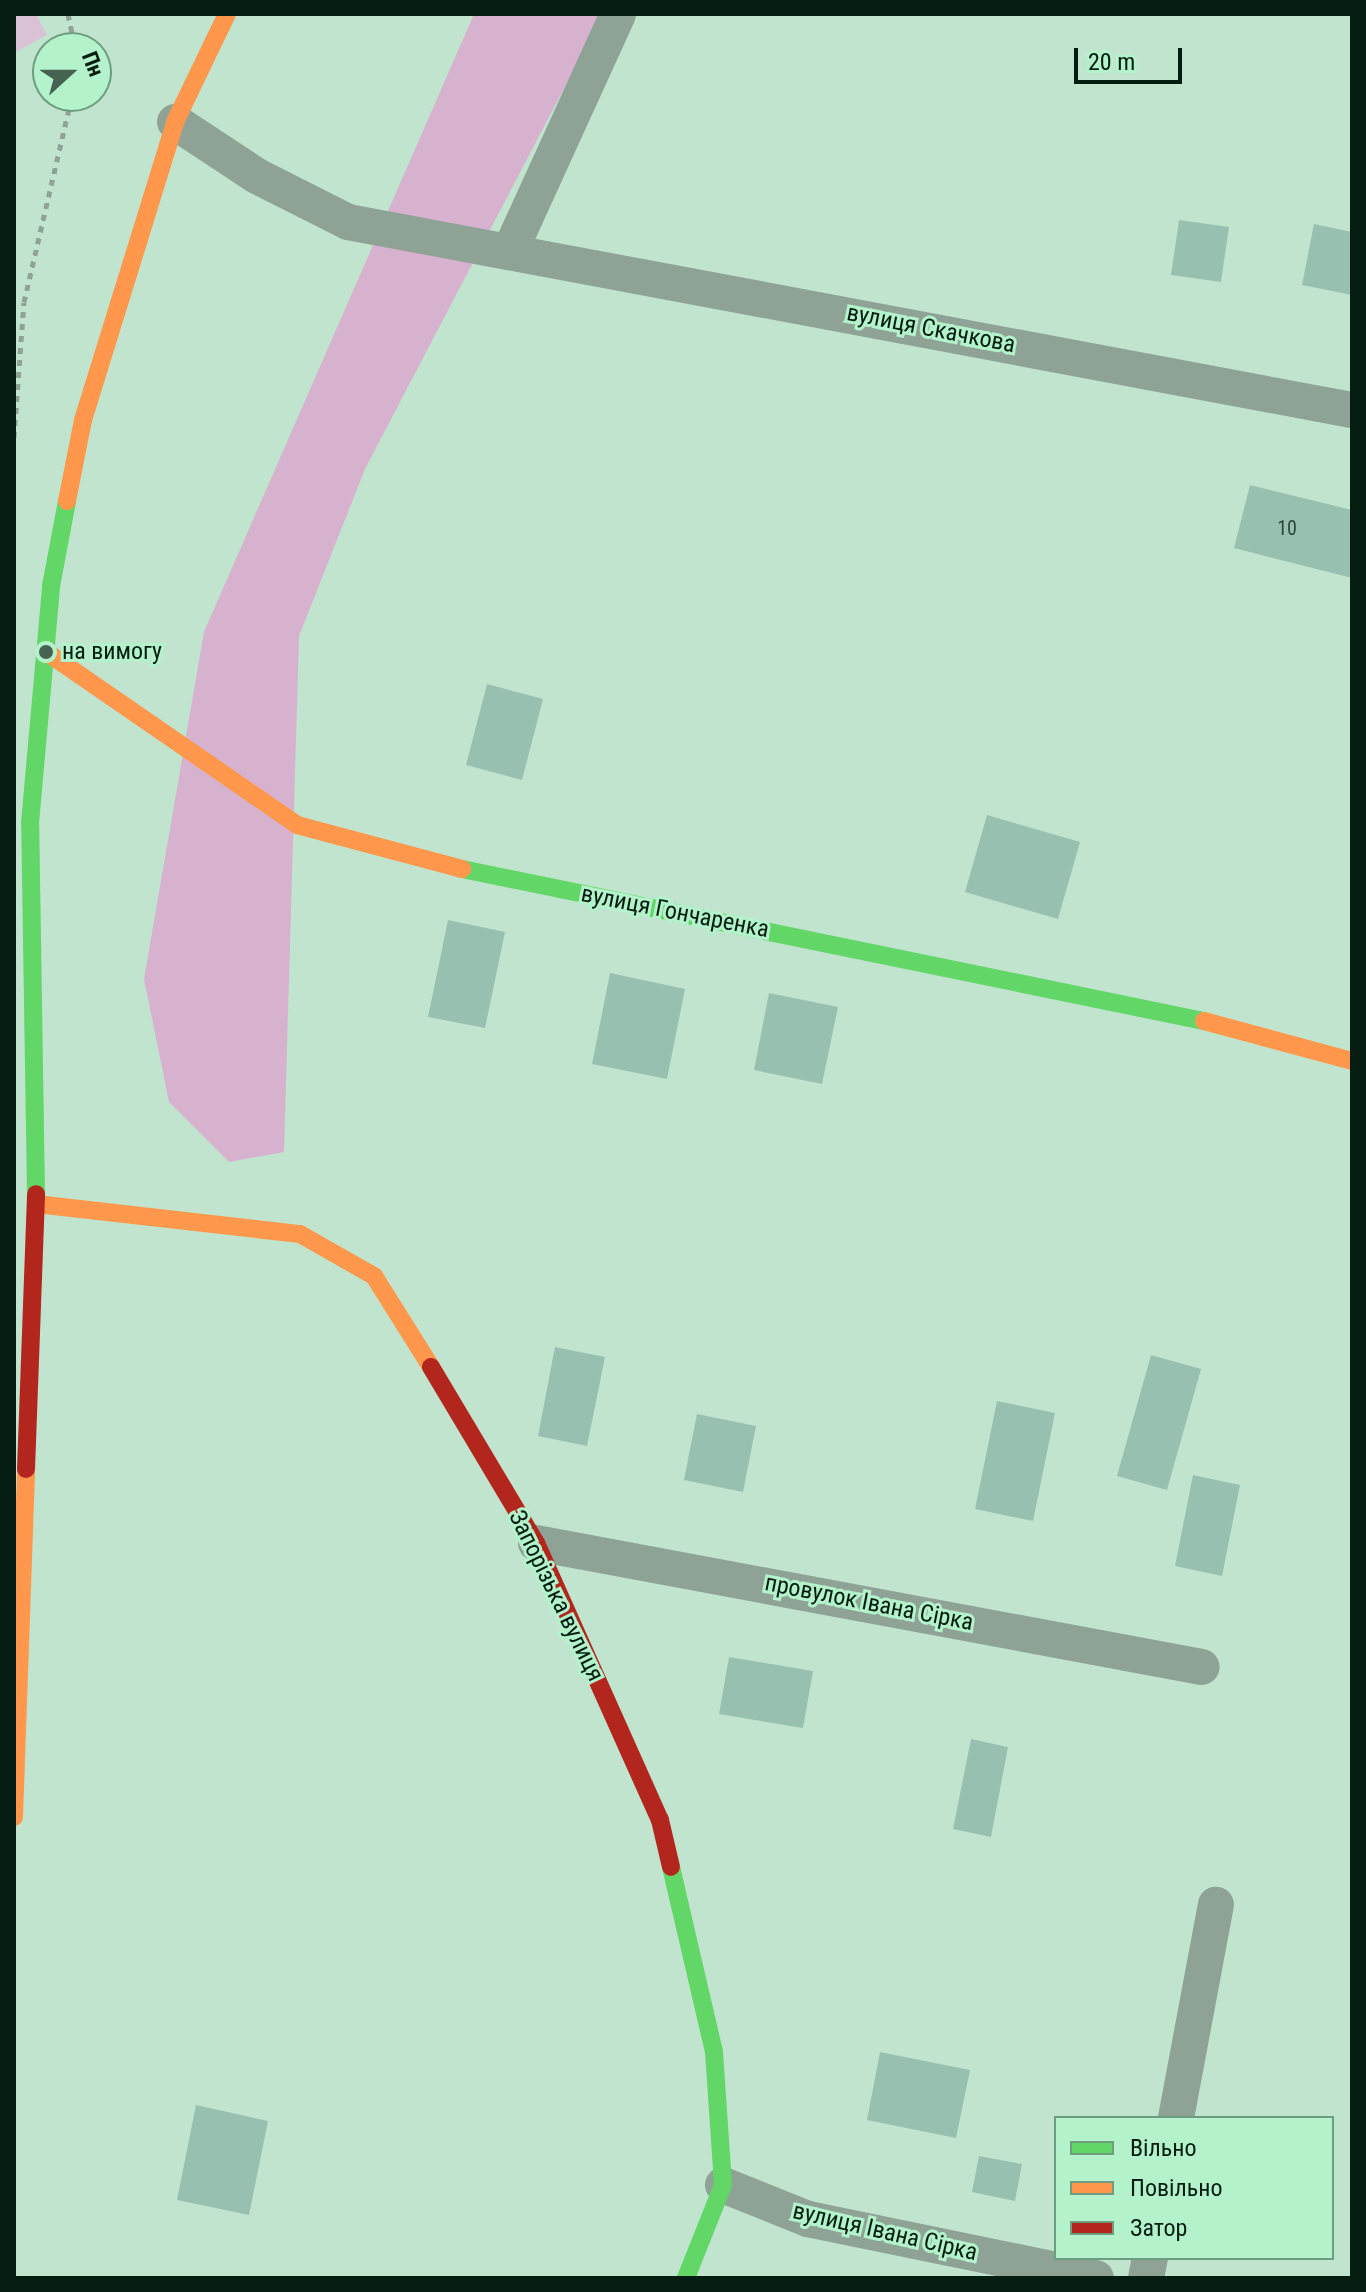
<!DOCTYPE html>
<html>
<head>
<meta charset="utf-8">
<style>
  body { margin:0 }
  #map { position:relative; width:1366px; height:2292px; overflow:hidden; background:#c1e4ce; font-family:"Roboto Condensed",sans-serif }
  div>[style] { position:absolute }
  .green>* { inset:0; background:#d8c2d3 }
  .forest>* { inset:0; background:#d7b2cf }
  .building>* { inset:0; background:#98c0b1 }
  .path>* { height:5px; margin-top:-2.5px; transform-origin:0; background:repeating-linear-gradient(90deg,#8ea396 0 6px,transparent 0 12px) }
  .street>* { height:36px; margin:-18px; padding:0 18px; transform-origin:18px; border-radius:18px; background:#8ea296 }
  .fast>* { height:18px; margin:-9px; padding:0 9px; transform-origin:9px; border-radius:9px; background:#63d668 }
  .slow>* { height:18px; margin:-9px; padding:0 9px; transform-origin:9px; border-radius:9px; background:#ff974d }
  .jam>* { height:18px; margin:-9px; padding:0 9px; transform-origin:9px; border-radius:9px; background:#b3261e }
  .dots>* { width:22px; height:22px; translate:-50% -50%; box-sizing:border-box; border:4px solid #b3f2cb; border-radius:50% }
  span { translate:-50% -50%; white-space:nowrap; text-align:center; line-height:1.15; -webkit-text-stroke:6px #b3f2cb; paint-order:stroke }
  .number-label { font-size:20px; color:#294638 }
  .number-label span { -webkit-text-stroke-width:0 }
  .street-label { font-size:24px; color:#041d10 }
  .poi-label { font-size:24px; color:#041d10 }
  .left { translate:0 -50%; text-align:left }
  .frame { position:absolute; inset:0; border:16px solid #041d10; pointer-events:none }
  .legend { position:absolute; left:1054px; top:2116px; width:280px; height:144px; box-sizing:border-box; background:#b3f2cb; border:2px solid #6d9d80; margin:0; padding:10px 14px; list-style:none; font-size:24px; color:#041d10 }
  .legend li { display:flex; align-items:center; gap:16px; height:40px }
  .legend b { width:40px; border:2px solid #6d9d80 }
  .north { position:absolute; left:32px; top:32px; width:80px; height:80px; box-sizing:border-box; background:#b3f2cb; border:2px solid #6d9d80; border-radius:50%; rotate:69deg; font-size:22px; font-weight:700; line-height:32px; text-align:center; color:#041d10 }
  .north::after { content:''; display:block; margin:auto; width:28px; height:36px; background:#466352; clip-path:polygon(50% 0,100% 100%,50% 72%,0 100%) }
  .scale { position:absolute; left:1074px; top:48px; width:108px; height:36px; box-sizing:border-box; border:4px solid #041d10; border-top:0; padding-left:10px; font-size:24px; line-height:28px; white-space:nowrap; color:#041d10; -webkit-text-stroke:6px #b3f2cb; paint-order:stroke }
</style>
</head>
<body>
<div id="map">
  <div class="green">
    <div style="clip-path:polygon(14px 14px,36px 14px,47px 35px,14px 53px)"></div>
  </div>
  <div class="forest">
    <div style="clip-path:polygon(474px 14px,603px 14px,365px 469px,299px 636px,284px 1152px,229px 1162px,169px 1102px,144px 979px,204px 632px)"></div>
  </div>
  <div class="building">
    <div style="clip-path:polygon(1179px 220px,1229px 227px,1221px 282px,1171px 275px)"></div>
    <div style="clip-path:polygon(1314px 224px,1352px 232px,1352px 295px,1302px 285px)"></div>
    <div style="clip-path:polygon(1250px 485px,1352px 510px,1352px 578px,1234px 548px)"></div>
    <div style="clip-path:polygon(487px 684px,543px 699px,522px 780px,466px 765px)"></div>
    <div style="clip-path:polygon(987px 815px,1080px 842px,1058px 919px,965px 892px)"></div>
    <div style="clip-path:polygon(448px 920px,505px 932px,485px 1028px,428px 1017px)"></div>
    <div style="clip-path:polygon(610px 973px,685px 989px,667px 1079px,592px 1064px)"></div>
    <div style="clip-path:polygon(769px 993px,838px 1007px,822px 1084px,754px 1070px)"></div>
    <div style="clip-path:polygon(555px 1347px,605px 1357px,587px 1446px,538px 1436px)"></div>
    <div style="clip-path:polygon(1151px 1355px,1201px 1369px,1167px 1490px,1117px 1476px)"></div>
    <div style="clip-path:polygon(997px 1401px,1055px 1413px,1033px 1521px,975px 1509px)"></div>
    <div style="clip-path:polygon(697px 1414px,756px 1426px,743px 1492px,684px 1480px)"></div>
    <div style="clip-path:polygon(1193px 1475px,1240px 1485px,1222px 1576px,1175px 1566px)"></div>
    <div style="clip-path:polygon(729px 1657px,813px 1671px,803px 1728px,719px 1714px)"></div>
    <div style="clip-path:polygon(971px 1739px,1008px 1747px,991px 1837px,953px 1829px)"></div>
    <div style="clip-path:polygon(880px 2052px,970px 2070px,956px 2138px,867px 2120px)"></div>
    <div style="clip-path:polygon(196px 2105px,268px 2121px,249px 2215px,177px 2200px)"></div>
    <div style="clip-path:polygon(979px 2156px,1022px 2164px,1015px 2201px,972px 2192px)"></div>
  </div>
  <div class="path">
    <div style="left:68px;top:14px;width:35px;rotate:78deg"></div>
    <div style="left:14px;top:437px;width:135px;rotate:-85.8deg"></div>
    <div style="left:24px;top:302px;width:212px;rotate:-76.9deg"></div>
  </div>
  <div class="street">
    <div style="left:175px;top:122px;width:98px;rotate:33.4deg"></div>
    <div style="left:257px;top:176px;width:102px;rotate:26.8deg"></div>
    <div style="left:348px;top:222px;width:1021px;rotate:10.61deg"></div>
    <div style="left:511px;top:249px;width:258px;rotate:-65.5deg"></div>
    <div style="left:536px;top:1543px;width:677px;rotate:10.55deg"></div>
    <div style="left:1176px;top:2118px;width:217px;rotate:-79.4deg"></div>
    <div style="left:723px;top:2185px;width:92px;rotate:21.8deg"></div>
    <div style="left:808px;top:2219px;width:294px;rotate:11.6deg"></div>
    <div style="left:1146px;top:2278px;width:20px;rotate:-79deg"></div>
  </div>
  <div class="fast">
    <div style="left:462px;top:869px;width:757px;rotate:11.58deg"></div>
    <div style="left:36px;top:1194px;width:371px;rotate:-90.9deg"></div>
    <div style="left:30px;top:823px;width:238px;rotate:-84.9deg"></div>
    <div style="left:51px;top:586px;width:86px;rotate:-79.3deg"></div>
    <div style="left:671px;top:1867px;width:190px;rotate:76.9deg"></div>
    <div style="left:714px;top:2052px;width:133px;rotate:86.1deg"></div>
    <div style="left:723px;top:2185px;width:100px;rotate:111.7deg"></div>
  </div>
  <div class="slow">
    <div style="left:67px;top:501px;width:83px;rotate:-78.8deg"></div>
    <div style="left:83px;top:420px;width:312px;rotate:-72.8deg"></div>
    <div style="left:175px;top:122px;width:120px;rotate:-64.3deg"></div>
    <div style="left:45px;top:651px;width:306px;rotate:34.6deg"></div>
    <div style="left:297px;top:825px;width:171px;rotate:14.9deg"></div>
    <div style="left:1204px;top:1021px;width:153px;rotate:15.1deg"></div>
    <div style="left:36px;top:1204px;width:266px;rotate:6.5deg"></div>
    <div style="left:300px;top:1234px;width:85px;rotate:29.6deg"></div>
    <div style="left:374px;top:1276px;width:107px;rotate:57.9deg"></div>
    <div style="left:14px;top:1817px;width:348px;rotate:-88deg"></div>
  </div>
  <div class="jam">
    <div style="left:431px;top:1367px;width:205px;rotate:59.2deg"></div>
    <div style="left:536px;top:1543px;width:303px;rotate:65.9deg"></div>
    <div style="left:660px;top:1820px;width:48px;rotate:76.8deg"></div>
    <div style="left:26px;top:1469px;width:275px;rotate:-87.9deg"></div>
  </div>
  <div class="dots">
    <div style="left:46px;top:652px;background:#466352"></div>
  </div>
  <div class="number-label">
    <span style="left:1287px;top:528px">10</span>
  </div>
  <div class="street-label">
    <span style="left:931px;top:329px;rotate:11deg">вулиця Скачкова</span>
    <span style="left:675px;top:912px;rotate:11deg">вулиця Гончаренка</span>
    <span style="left:556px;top:1596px;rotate:64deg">Запорізька вулиця</span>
    <span style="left:869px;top:1603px;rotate:11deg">провулок Івана Сірка</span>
    <span style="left:885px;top:2232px;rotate:13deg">вулиця Івана Сірка</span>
  </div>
  <div class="poi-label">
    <span class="left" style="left:62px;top:652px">на вимогу</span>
  </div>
  <div class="frame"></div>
  <ul class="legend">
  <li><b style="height:10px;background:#63d668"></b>Вільно</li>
  <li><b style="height:10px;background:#ff974d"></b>Повільно</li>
  <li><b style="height:10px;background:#b3261e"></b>Затор</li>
  </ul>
  <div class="north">Пн</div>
  <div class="scale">20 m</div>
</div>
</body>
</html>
